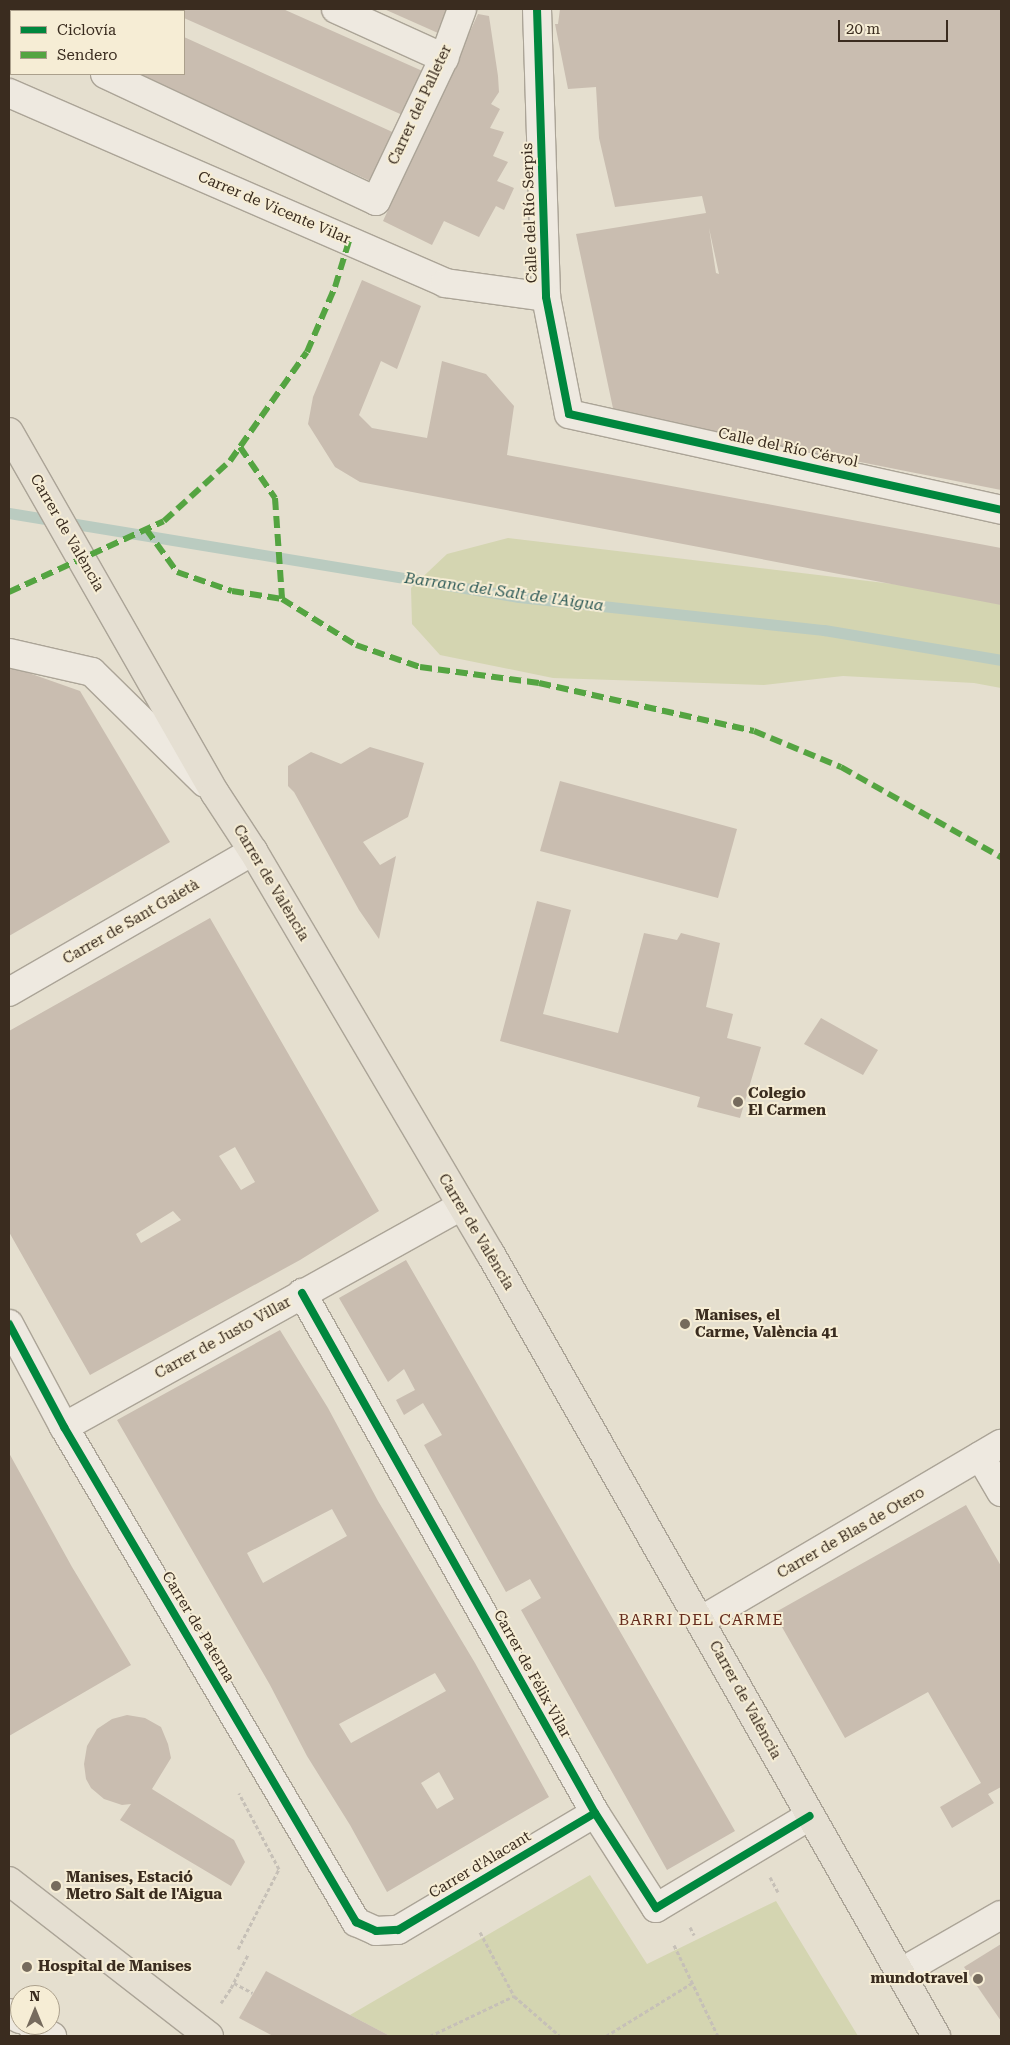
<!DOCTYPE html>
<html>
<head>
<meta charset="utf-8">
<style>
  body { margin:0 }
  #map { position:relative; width:1010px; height:2045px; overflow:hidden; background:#e5dfcf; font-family:"Roboto Serif",serif }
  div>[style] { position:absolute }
  .green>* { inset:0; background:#d4d5b1 }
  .stream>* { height:11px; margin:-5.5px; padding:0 5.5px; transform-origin:5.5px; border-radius:5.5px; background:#bacbc0 }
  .building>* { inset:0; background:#c9bdb0 }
  .path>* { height:3px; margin-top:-1.5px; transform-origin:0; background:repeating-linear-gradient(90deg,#c6c0b7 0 4px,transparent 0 6.5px) }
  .roads { filter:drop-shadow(1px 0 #aba497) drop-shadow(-1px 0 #aba497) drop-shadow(0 1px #aba497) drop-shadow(0 -1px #aba497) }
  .minor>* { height:28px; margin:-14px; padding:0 14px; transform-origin:14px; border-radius:14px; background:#eee9e0 }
  .major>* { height:28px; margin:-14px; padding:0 14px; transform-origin:14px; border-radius:14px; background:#e5dfd2 }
  .quiet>* { height:6px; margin-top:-3px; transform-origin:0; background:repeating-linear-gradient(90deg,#54a441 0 12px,transparent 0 18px) }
  .cycleway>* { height:8px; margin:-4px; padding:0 4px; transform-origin:4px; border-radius:4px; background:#00873e }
  .dots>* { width:14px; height:14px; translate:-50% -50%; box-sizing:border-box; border:2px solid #f6edd5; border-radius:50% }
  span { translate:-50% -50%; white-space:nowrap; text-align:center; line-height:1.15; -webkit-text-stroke:4px #f6edd5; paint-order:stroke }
  .street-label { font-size:15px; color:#3a2c1f }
  .poi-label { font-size:15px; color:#3a2c1f; font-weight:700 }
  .left { translate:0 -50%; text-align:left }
  .right { translate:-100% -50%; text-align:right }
  .water-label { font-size:16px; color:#2e5a57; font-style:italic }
  .neighbourhood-label { font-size:16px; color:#672d1e; letter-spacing:1px }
  .frame { position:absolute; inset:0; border:10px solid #3a2c1f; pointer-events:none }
  .legend { position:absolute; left:10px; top:10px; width:175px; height:65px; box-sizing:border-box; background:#f6edd5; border:1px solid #aba08c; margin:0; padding:6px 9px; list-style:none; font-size:15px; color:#3a2c1f }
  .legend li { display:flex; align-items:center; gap:10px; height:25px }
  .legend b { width:25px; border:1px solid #aba08c }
  .north { position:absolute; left:10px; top:1985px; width:50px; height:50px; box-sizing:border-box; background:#f6edd5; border:1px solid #aba08c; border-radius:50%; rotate:0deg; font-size:14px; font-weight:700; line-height:20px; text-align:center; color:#3a2c1f }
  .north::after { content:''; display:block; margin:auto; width:18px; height:22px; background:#766b5d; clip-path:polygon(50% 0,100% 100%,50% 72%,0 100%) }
  .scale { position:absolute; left:838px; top:20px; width:110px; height:22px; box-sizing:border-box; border:2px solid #3a2c1f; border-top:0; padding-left:6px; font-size:15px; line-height:18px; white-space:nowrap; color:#3a2c1f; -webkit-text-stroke:4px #f6edd5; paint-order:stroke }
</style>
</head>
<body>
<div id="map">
  <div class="green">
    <div style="clip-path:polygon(508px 538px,918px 587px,1001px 604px,1001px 688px,974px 683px,843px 676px,764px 685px,553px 678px,440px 655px,412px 624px,411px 588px,447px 554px)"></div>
    <div style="clip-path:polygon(590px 1875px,647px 1964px,776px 1901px,858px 2036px,390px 2036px,350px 2015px)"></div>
  </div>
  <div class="stream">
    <div style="left:9px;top:513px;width:517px;rotate:9.35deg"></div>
    <div style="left:519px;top:597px;width:307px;rotate:6.2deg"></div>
    <div style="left:824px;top:630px;width:180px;rotate:9.6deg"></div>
  </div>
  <div class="building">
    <div style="clip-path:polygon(9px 9px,122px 9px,128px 11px,11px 11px,11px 18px,9px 17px)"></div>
    <div style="clip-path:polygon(163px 9px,283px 9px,427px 73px,407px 117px,184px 18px,184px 11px,168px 11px)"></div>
    <div style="clip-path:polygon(384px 9px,448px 9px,438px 33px)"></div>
    <div style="clip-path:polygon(evenodd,560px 9px,1001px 9px,1001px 490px,614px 413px,576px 234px,706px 213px,702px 196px,615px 207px,599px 138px,596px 87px,568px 89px,555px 24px,558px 24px,560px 9px,709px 228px,719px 274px,716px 273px,709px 228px)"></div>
    <div style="clip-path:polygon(478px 14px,489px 16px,498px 76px,499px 92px,491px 104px,500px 109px,490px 128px,504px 132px,493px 156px,508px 162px,497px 181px,514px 188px,504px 210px,496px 206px,479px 237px,444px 221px,432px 245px,383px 221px)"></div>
    <div style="clip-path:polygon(184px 37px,399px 135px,377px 184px,134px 74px,184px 74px)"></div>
    <div style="clip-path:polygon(362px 280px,421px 306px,397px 369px,381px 361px,359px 415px,372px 428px,427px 438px,442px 361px,486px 374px,514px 406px,507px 455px,1001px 548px,1001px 605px,360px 482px,335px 467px,308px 424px,313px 397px)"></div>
    <div style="clip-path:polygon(9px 666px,80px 691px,170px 842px,9px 936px)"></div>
    <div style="clip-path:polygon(370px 747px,424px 763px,408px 817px,363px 842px,380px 865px,396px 856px,379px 939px,359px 910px,294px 792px,288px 786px,288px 766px,311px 752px,341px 764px)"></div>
    <div style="clip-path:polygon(560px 781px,737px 829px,718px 898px,540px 851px)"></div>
    <div style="clip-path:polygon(537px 901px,571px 910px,543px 1014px,618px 1033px,644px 933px,677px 940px,681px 933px,720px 943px,706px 1007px,733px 1014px,727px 1038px,761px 1047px,740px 1118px,697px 1107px,700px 1097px,500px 1041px)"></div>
    <div style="clip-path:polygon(evenodd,210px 918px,379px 1211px,300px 1260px,90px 1375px,9px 1232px,9px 1031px,210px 918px,235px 1147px,255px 1182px,241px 1190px,219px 1156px,235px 1147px,210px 918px,173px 1211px,181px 1220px,141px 1243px,136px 1234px,173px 1211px)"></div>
    <div style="clip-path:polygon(821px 1018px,878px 1050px,863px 1075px,804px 1044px)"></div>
    <div style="clip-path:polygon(406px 1260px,735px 1831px,667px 1870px,521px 1610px,541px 1598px,530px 1579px,506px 1592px,424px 1445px,442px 1435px,423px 1403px,404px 1415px,396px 1400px,415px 1390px,404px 1369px,388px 1382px,339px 1298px)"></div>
    <div style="clip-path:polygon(evenodd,280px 1330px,328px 1408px,378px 1501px,475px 1663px,549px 1797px,387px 1892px,350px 1825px,307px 1756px,270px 1685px,117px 1420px,280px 1330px,332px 1509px,347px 1536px,263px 1583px,247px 1553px,332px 1509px,280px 1330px,435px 1673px,446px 1691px,351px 1743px,339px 1724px,435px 1673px,280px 1330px,439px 1772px,454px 1799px,437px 1809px,421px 1783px,439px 1772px)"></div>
    <div style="clip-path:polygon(9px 1453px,72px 1567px,131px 1665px,9px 1736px)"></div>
    <div style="clip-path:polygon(966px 1505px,1001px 1566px,1001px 1787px,988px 1794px,994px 1803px,952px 1828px,940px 1807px,981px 1783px,928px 1692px,845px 1738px,774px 1613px)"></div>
    <div style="clip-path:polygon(127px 1715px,145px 1718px,161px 1727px,168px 1744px,171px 1758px,152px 1789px,234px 1840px,245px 1862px,231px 1886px,120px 1820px,131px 1804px,122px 1805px,104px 1799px,91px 1788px,86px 1779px,84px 1764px,87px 1746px,97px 1729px,112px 1719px)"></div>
    <div style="clip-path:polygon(1001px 1944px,1001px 2021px,964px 1967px)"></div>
    <div style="clip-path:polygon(266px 1971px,350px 2015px,390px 2036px,273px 2036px,239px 2018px)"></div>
  </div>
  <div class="path">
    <div style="left:770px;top:1877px;width:17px;rotate:62deg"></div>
    <div style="left:690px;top:1927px;width:9px;rotate:63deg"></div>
    <div style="left:480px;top:1932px;width:72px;rotate:62deg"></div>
    <div style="left:674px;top:1945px;width:101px;rotate:64.2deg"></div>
    <div style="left:238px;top:1949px;width:90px;rotate:-62.9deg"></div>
    <div style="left:279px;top:1869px;width:86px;rotate:-117.8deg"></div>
    <div style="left:234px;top:1983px;width:21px;rotate:28deg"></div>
    <div style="left:221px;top:2003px;width:18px;rotate:-56deg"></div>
    <div style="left:231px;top:1988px;width:38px;rotate:-63deg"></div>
    <div style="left:430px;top:2036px;width:93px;rotate:-25.5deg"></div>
    <div style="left:514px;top:1996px;width:61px;rotate:41deg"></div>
    <div style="left:606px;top:2036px;width:101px;rotate:-31.6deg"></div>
  </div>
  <div class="roads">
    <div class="minor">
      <div style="left:336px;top:9px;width:119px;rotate:24.4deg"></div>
      <div style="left:537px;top:9px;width:288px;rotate:88.2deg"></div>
      <div style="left:546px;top:297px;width:119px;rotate:78.9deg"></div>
      <div style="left:569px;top:414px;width:443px;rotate:12.5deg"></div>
      <div style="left:9px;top:29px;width:2px;rotate:27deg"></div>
      <div style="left:105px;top:74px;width:299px;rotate:25.1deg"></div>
      <div style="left:376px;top:201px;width:158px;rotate:-64.6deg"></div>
      <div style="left:444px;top:58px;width:52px;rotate:-69.8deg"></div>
      <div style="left:9px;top:93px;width:476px;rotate:23.5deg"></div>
      <div style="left:445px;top:283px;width:102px;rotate:7.9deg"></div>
      <div style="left:9px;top:653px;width:85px;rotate:12.9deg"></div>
      <div style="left:92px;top:672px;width:158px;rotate:44.5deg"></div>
      <div style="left:9px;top:992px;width:282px;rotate:-30deg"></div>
      <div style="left:302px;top:1293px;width:597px;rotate:60.6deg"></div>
      <div style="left:595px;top:1813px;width:113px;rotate:57.3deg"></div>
      <div style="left:656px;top:1908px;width:179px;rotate:-30.9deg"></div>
      <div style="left:9px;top:1324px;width:117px;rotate:61.9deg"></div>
      <div style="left:64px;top:1427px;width:575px;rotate:59.46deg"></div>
      <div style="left:356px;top:1922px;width:22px;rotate:24deg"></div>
      <div style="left:376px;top:1931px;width:22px;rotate:-3deg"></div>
      <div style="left:398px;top:1930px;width:229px;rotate:-30.7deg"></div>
      <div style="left:64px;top:1427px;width:454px;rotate:-29.1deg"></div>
      <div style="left:980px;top:1456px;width:42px;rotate:59.7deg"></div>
      <div style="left:700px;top:1621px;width:349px;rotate:-30.5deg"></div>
      <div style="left:900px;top:1973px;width:116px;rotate:-29.9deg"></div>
      <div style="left:9px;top:2013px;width:13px;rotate:29deg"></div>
      <div style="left:31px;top:2025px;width:24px;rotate:28deg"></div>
    </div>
    <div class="major">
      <div style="left:9px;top:432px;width:416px;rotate:60.3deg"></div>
      <div style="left:215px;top:793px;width:69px;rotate:56.8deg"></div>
      <div style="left:253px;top:851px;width:467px;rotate:59.5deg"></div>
      <div style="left:490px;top:1253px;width:901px;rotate:60.33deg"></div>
      <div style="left:9px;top:1881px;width:253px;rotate:37.8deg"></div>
    </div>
  </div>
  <div class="quiet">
    <div style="left:240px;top:447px;width:62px;rotate:55.5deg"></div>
    <div style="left:275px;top:498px;width:101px;rotate:86deg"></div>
    <div style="left:146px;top:529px;width:53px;rotate:54.2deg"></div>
    <div style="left:177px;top:572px;width:58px;rotate:19.1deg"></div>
    <div style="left:232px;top:591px;width:51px;rotate:9.1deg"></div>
    <div style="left:282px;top:599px;width:87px;rotate:31.9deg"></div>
    <div style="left:356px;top:645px;width:68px;rotate:19deg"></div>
    <div style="left:420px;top:667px;width:120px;rotate:7.7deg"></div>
    <div style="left:539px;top:683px;width:220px;rotate:12.6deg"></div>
    <div style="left:754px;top:731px;width:94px;rotate:22.5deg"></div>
    <div style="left:841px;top:767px;width:184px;rotate:29.4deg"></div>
    <div style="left:9px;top:592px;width:170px;rotate:-24.6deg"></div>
    <div style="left:164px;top:521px;width:89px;rotate:-42.3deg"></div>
    <div style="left:230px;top:461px;width:133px;rotate:-54.8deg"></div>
    <div style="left:307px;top:352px;width:71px;rotate:-66.7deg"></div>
    <div style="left:335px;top:287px;width:48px;rotate:-73.1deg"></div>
  </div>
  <div class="cycleway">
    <div style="left:537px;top:9px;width:288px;rotate:88.2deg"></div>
    <div style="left:546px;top:297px;width:119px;rotate:78.9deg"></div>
    <div style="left:569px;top:414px;width:443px;rotate:12.5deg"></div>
    <div style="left:302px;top:1293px;width:597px;rotate:60.6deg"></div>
    <div style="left:595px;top:1813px;width:113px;rotate:57.3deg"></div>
    <div style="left:656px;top:1908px;width:179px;rotate:-30.9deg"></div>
    <div style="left:9px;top:1324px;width:117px;rotate:61.9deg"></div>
    <div style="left:64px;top:1427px;width:575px;rotate:59.46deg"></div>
    <div style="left:356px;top:1922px;width:22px;rotate:24deg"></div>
    <div style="left:376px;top:1931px;width:22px;rotate:-3deg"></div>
    <div style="left:398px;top:1930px;width:229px;rotate:-30.7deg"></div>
  </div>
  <div class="dots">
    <div style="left:738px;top:1102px;background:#766b5d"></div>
    <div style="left:685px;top:1324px;background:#766b5d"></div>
    <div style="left:56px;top:1886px;background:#766b5d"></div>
    <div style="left:27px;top:1967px;background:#766b5d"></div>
    <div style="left:978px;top:1979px;background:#766b5d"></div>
  </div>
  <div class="street-label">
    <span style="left:420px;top:105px;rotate:-65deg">Carrer del Palleter</span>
    <span style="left:274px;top:208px;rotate:23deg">Carrer de Vicente Vilar</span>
    <span style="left:530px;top:213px;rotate:-92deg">Calle del Río Serpis</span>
    <span style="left:788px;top:448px;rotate:12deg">Calle del Río Cérvol</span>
    <span style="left:67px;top:533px;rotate:60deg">Carrer de València</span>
    <span style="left:271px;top:883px;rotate:59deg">Carrer de València</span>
    <span style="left:131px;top:922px;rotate:-30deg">Carrer de Sant Gaietà</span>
    <span style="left:476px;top:1232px;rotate:59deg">Carrer de València</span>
    <span style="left:223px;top:1338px;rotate:-29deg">Carrer de Justo Villar</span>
    <span style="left:851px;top:1533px;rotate:-30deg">Carrer de Blas de Otero</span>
    <span style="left:198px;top:1627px;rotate:59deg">Carrer de Paterna</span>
    <span style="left:532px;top:1674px;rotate:61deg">Carrer de Félix Vilar</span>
    <span style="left:745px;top:1700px;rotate:61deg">Carrer de València</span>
    <span style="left:480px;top:1865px;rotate:-31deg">Carrer d'Alacant</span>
  </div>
  <div class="poi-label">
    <span class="left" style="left:748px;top:1102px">Colegio<br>El Carmen</span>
    <span class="left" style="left:695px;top:1324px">Manises, el<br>Carme, València 41</span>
    <span class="left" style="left:66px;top:1886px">Manises, Estació<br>Metro Salt de l'Aigua</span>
    <span class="left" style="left:38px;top:1967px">Hospital de Manises</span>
    <span class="right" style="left:968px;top:1979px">mundotravel</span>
  </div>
  <div class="water-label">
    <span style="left:504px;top:592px;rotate:8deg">Barranc del Salt de l'Aigua</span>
  </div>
  <div class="neighbourhood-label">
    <span style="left:701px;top:1620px">BARRI DEL CARME</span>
  </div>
  <div class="frame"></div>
  <ul class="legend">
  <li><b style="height:6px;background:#00873e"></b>Ciclovía</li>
  <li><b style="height:6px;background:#54a441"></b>Sendero</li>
  </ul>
  <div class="north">N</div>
  <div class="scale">20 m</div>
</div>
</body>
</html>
